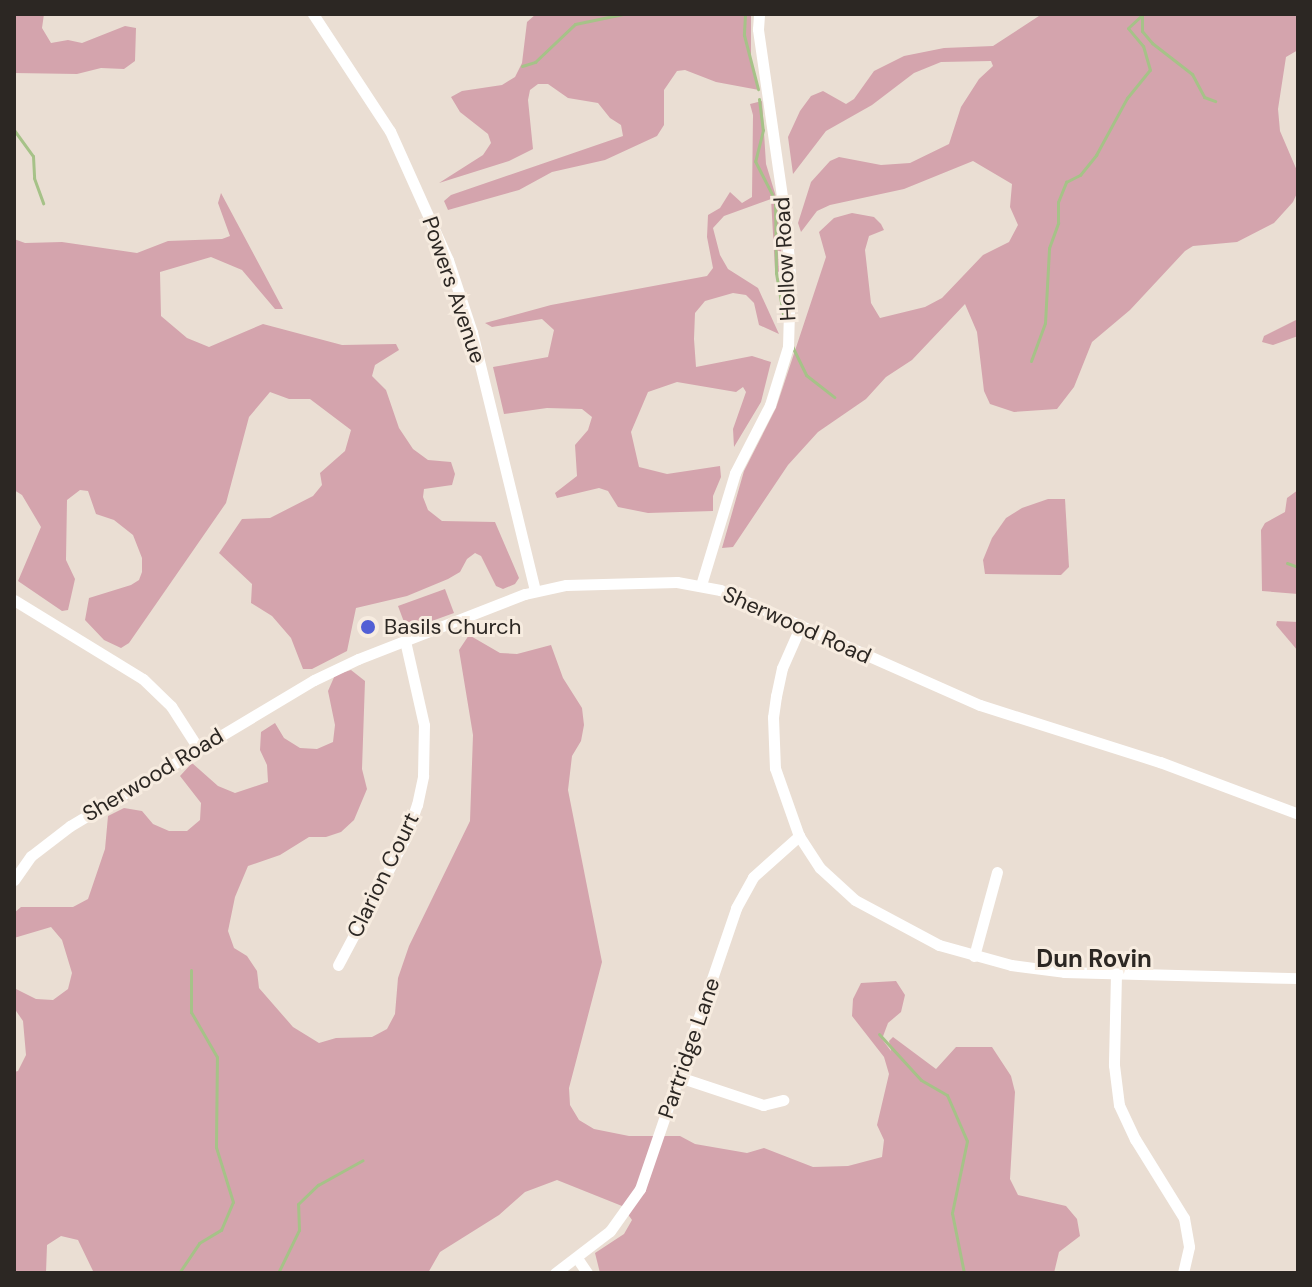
<!DOCTYPE html>
<html>
<head>
<meta charset="utf-8">
<style>
  body { margin:0 }
  #map { position:relative; width:1312px; height:1287px; overflow:hidden; background:#eaded3; font-family:"DM Sans",sans-serif }
  div>[style] { position:absolute }
  .green>* { inset:0; background:#d4a4ad }
  .stream>* { height:3px; margin:-1.5px; padding:0 1.5px; transform-origin:1.5px; border-radius:1.5px; background:#a6c288 }
  .minor>* { height:11px; margin:-5.5px; padding:0 5.5px; transform-origin:5.5px; border-radius:5.5px; background:#fff }
  .dots>* { width:22px; height:22px; translate:-50% -50%; box-sizing:border-box; border:4px solid #f7ece0; border-radius:50% }
  span { translate:-50% -50%; white-space:nowrap; text-align:center; line-height:1.15; -webkit-text-stroke:6px #f7ece0; paint-order:stroke }
  .street-label { font-size:22px; color:#2c2723 }
  .poi-label { font-size:22px; color:#2c2723 }
  .left { translate:0 -50%; text-align:left }
  .neighbourhood-label { font-size:24px; color:#2c2723; font-weight:700 }
  .frame { position:absolute; inset:0; border:16px solid #2c2723; pointer-events:none }
</style>
</head>
<body>
<div id="map">
  <div class="green">
    <div style="clip-path:polygon(14px 14px,44px 14px,42px 28px,51px 43px,68px 40px,82px 43px,125px 26px,136px 28px,135px 61px,124px 69px,101px 68px,77px 74px,14px 73px)"></div>
    <div style="clip-path:polygon(536px 14px,751px 14px,751px 64px,759px 90px,716px 82px,685px 70px,677px 71px,664px 90px,664px 125px,657px 136px,605px 160px,552px 172px,519px 190px,448px 210px,444px 201px,451px 195px,623px 136px,621px 125px,610px 118px,598px 103px,568px 98px,548px 84px,538px 84px,530px 90px,528px 100px,533px 149px,509px 161px,439px 183px,483px 155px,491px 143px,488px 134px,460px 112px,451px 97px,462px 91px,502px 85px,515px 77px,522px 63px,527px 22px)"></div>
    <div style="clip-path:polygon(1042px 14px,1298px 14px,1298px 50px,1286px 57px,1278px 109px,1280px 131px,1298px 173px,1298px 191px,1293px 202px,1274px 223px,1237px 242px,1193px 246px,1185px 251px,1130px 310px,1092px 342px,1074px 387px,1057px 409px,1014px 412px,990px 404px,984px 391px,977px 332px,965px 304px,912px 360px,886px 377px,866px 399px,818px 432px,788px 465px,733px 547px,722px 548px,744px 471px,776px 408px,826px 257px,819px 232px,834px 218px,852px 213px,874px 217px,881px 224px,884px 230px,869px 236px,865px 250px,871px 303px,880px 318px,925px 307px,942px 298px,983px 255px,1009px 242px,1018px 225px,1010px 207px,1012px 184px,973px 161px,904px 189px,830px 205px,817px 211px,801px 232px,798px 223px,811px 182px,830px 161px,839px 157px,881px 165px,910px 163px,949px 144px,961px 107px,979px 79px,993px 66px,991px 61px,941px 62px,914px 73px,872px 105px,826px 131px,793px 174px,788px 137px,800px 111px,811px 96px,823px 91px,846px 104px,854px 99px,874px 71px,904px 56px,944px 48px,993px 46px)"></div>
    <div style="clip-path:polygon(762px 101px,766px 164px,777px 200px,782px 243px,779px 272px,775px 269px,771px 199px,724px 216px,713px 228px,720px 255px,728px 269px,758px 288px,779px 334px,759px 325px,754px 303px,746px 295px,733px 293px,705px 301px,695px 313px,694px 339px,696px 367px,752px 356px,771px 362px,761px 402px,734px 447px,733px 429px,746px 392px,743px 387px,736px 392px,677px 382px,648px 392px,631px 432px,639px 467px,667px 474px,720px 466px,721px 477px,713px 496px,713px 511px,648px 513px,618px 507px,608px 491px,599px 488px,557px 498px,555px 493px,577px 476px,575px 445px,588px 430px,592px 417px,582px 409px,547px 408px,504px 414px,493px 367px,548px 357px,554px 330px,542px 319px,492px 327px,485px 323px,551px 305px,707px 276px,713px 268px,707px 237px,708px 215px,720px 208px,730px 192px,742px 203px,752px 197px,753px 115px,750px 104px)"></div>
    <div style="clip-path:polygon(221px 193px,283px 309px,275px 309px,242px 270px,211px 257px,160px 272px,161px 316px,187px 338px,209px 347px,263px 324px,342px 345px,396px 344px,399px 350px,375px 365px,372px 376px,386px 390px,399px 428px,413px 449px,428px 460px,451px 462px,455px 474px,452px 485px,424px 489px,423px 497px,428px 510px,442px 521px,495px 522px,519px 578px,515px 584px,503px 589px,496px 586px,481px 556px,475px 553px,467px 559px,460px 572px,448px 579px,407px 596px,356px 608px,347px 651px,312px 669px,303px 669px,291px 638px,272px 616px,251px 603px,252px 584px,219px 553px,242px 519px,270px 518px,313px 496px,322px 485px,320px 473px,345px 451px,351px 430px,310px 399px,289px 399px,270px 392px,249px 417px,226px 503px,129px 643px,121px 648px,104px 640px,85px 620px,89px 598px,131px 585px,139px 580px,142px 572px,142px 558px,133px 535px,114px 520px,96px 514px,88px 491px,80px 490px,67px 500px,66px 560px,75px 579px,68px 610px,62px 611px,18px 581px,41px 527px,22px 495px,14px 490px,14px 239px,25px 243px,62px 242px,137px 253px,168px 241px,222px 239px,230px 236px,218px 203px)"></div>
    <div style="clip-path:polygon(1298px 319px,1298px 336px,1273px 345px,1262px 342px,1264px 336px)"></div>
    <div style="clip-path:polygon(1298px 490px,1298px 594px,1262px 591px,1261px 530px,1265px 523px,1285px 512px,1287px 498px)"></div>
    <div style="clip-path:polygon(1048px 499px,1065px 499px,1069px 567px,1061px 575px,985px 574px,983px 560px,992px 538px,1006px 518px,1022px 508px)"></div>
    <div style="clip-path:polygon(445px 589px,454px 613px,407px 630px,398px 606px)"></div>
    <div style="clip-path:polygon(1277px 621px,1298px 622px,1298px 651px,1276px 625px)"></div>
    <div style="clip-path:polygon(469px 635px,500px 653px,517px 654px,551px 645px,563px 678px,582px 708px,584px 725px,581px 741px,572px 756px,568px 790px,602px 962px,569px 1088px,570px 1105px,579px 1120px,594px 1129px,629px 1136px,680px 1136px,695px 1144px,747px 1153px,764px 1148px,813px 1167px,848px 1166px,882px 1157px,884px 1140px,877px 1125px,889px 1074px,884px 1057px,852px 1016px,853px 999px,861px 983px,896px 981px,905px 995px,901px 1012px,888px 1023px,882px 1039px,891px 1051px,889px 1041px,893px 1037px,936px 1069px,956px 1047px,992px 1047px,1011px 1076px,1015px 1092px,1010px 1179px,1018px 1195px,1066px 1206px,1077px 1219px,1080px 1236px,1059px 1252px,1054px 1273px,600px 1273px,595px 1253px,624px 1234px,632px 1220px,622px 1206px,557px 1180px,525px 1192px,499px 1215px,440px 1252px,428px 1273px,94px 1273px,78px 1240px,61px 1236px,47px 1245px,46px 1273px,14px 1273px,14px 1072px,18px 1071px,26px 1055px,23px 1021px,14px 1008px,14px 988px,36px 999px,53px 1000px,68px 989px,72px 973px,62px 940px,51px 927px,14px 938px,14px 913px,21px 907px,73px 907px,88px 899px,105px 849px,108px 816px,124px 808px,142px 811px,153px 824px,169px 831px,187px 831px,200px 820px,201px 803px,180px 776px,192px 763px,218px 786px,235px 793px,268px 782px,267px 765px,260px 750px,261px 732px,275px 723px,284px 738px,300px 748px,317px 749px,333px 742px,335px 725px,328px 691px,335px 675px,351px 670px,365px 681px,362px 769px,367px 789px,354px 820px,341px 832px,326px 837px,309px 837px,280px 855px,248px 866px,235px 897px,228px 931px,234px 948px,247px 956px,257px 971px,259px 988px,293px 1027px,319px 1043px,336px 1038px,372px 1037px,387px 1029px,395px 1014px,398px 978px,409px 946px,470px 821px,473px 735px,459px 650px)"></div>
  </div>
  <div class="stream">
    <div style="left:745px;top:14px;width:21px;rotate:93deg"></div>
    <div style="left:744px;top:35px;width:56px;rotate:75.5deg"></div>
    <div style="left:1142px;top:15px;width:16px;rotate:90deg"></div>
    <div style="left:1142px;top:31px;width:16px;rotate:50deg"></div>
    <div style="left:1152px;top:43px;width:51px;rotate:37.8deg"></div>
    <div style="left:1192px;top:74px;width:26px;rotate:62deg"></div>
    <div style="left:1204px;top:97px;width:12px;rotate:20deg"></div>
    <div style="left:522px;top:66px;width:14px;rotate:-17deg"></div>
    <div style="left:535px;top:62px;width:55px;rotate:-43.5deg"></div>
    <div style="left:575px;top:24px;width:49px;rotate:-11.8deg"></div>
    <div style="left:759px;top:99px;width:31px;rotate:83deg"></div>
    <div style="left:763px;top:130px;width:32px;rotate:104deg"></div>
    <div style="left:755px;top:161px;width:44px;rotate:62.9deg"></div>
    <div style="left:775px;top:200px;width:73px;rotate:89.2deg"></div>
    <div style="left:776px;top:273px;width:48px;rotate:80.3deg"></div>
    <div style="left:14px;top:130px;width:32px;rotate:54deg"></div>
    <div style="left:33px;top:156px;width:22px;rotate:87deg"></div>
    <div style="left:34px;top:178px;width:27px;rotate:70deg"></div>
    <div style="left:792px;top:346px;width:32px;rotate:64deg"></div>
    <div style="left:806px;top:375px;width:36px;rotate:38deg"></div>
    <div style="left:1031px;top:361px;width:40px;rotate:-69.8deg"></div>
    <div style="left:1045px;top:323px;width:75px;rotate:-86.9deg"></div>
    <div style="left:1049px;top:248px;width:27px;rotate:-70deg"></div>
    <div style="left:1058px;top:223px;width:21px;rotate:-90deg"></div>
    <div style="left:1058px;top:202px;width:22px;rotate:-68deg"></div>
    <div style="left:1066px;top:182px;width:16px;rotate:-27deg"></div>
    <div style="left:1080px;top:175px;width:26px;rotate:-51deg"></div>
    <div style="left:1096px;top:155px;width:65px;rotate:-61.5deg"></div>
    <div style="left:1127px;top:98px;width:36px;rotate:-51deg"></div>
    <div style="left:1150px;top:70px;width:25px;rotate:-106deg"></div>
    <div style="left:1143px;top:46px;width:23px;rotate:-130deg"></div>
    <div style="left:1128px;top:28px;width:19px;rotate:-43deg"></div>
    <div style="left:1287px;top:563px;width:12px;rotate:20deg"></div>
    <div style="left:879px;top:1034px;width:62px;rotate:47.6deg"></div>
    <div style="left:921px;top:1080px;width:30px;rotate:30deg"></div>
    <div style="left:947px;top:1095px;width:50px;rotate:66.5deg"></div>
    <div style="left:967px;top:1141px;width:74px;rotate:101.8deg"></div>
    <div style="left:952px;top:1213px;width:61px;rotate:78.7deg"></div>
    <div style="left:179px;top:1273px;width:36px;rotate:-56deg"></div>
    <div style="left:199px;top:1243px;width:26px;rotate:-31deg"></div>
    <div style="left:221px;top:1230px;width:30px;rotate:-67deg"></div>
    <div style="left:233px;top:1202px;width:58px;rotate:-107.2deg"></div>
    <div style="left:216px;top:1147px;width:90px;rotate:-89.4deg"></div>
    <div style="left:217px;top:1057px;width:52px;rotate:-120deg"></div>
    <div style="left:191px;top:1012px;width:42px;rotate:-90deg"></div>
    <div style="left:278px;top:1273px;width:48px;rotate:-64deg"></div>
    <div style="left:299px;top:1230px;width:26px;rotate:-92deg"></div>
    <div style="left:298px;top:1204px;width:28px;rotate:-44deg"></div>
    <div style="left:318px;top:1185px;width:51px;rotate:-29.1deg"></div>
  </div>
  <div class="minor">
    <div style="left:313px;top:14px;width:140px;rotate:56.7deg"></div>
    <div style="left:390px;top:131px;width:141px;rotate:65.8deg"></div>
    <div style="left:448px;top:260px;width:76px;rotate:71.6deg"></div>
    <div style="left:472px;top:332px;width:266px;rotate:76.3deg"></div>
    <div style="left:701px;top:585px;width:117px;rotate:-73.1deg"></div>
    <div style="left:735px;top:473px;width:76px;rotate:-62.8deg"></div>
    <div style="left:770px;top:405px;width:61px;rotate:-72.8deg"></div>
    <div style="left:788px;top:347px;width:73px;rotate:-88.4deg"></div>
    <div style="left:790px;top:274px;width:50px;rotate:-94.6deg"></div>
    <div style="left:786px;top:224px;width:197px;rotate:-98.2deg"></div>
    <div style="left:758px;top:29px;width:15px;rotate:-86deg"></div>
    <div style="left:14px;top:600px;width:151px;rotate:31.5deg"></div>
    <div style="left:143px;top:679px;width:39px;rotate:44deg"></div>
    <div style="left:171px;top:706px;width:50px;rotate:57.3deg"></div>
    <div style="left:801px;top:625px;width:47px;rotate:113.8deg"></div>
    <div style="left:782px;top:668px;width:29px;rotate:102deg"></div>
    <div style="left:776px;top:696px;width:21px;rotate:98deg"></div>
    <div style="left:773px;top:717px;width:51px;rotate:87.8deg"></div>
    <div style="left:775px;top:768px;width:72px;rotate:70.6deg"></div>
    <div style="left:799px;top:836px;width:38px;rotate:57deg"></div>
    <div style="left:820px;top:868px;width:47px;rotate:42.4deg"></div>
    <div style="left:855px;top:900px;width:95px;rotate:28.2deg"></div>
    <div style="left:939px;top:945px;width:75px;rotate:15.5deg"></div>
    <div style="left:1011px;top:965px;width:53px;rotate:7.5deg"></div>
    <div style="left:1064px;top:972px;width:234px;rotate:1.5deg"></div>
    <div style="left:14px;top:880px;width:29px;rotate:-55deg"></div>
    <div style="left:31px;top:856px;width:49px;rotate:-37.6deg"></div>
    <div style="left:70px;top:826px;width:284px;rotate:-30.9deg"></div>
    <div style="left:314px;top:680px;width:49px;rotate:-25.5deg"></div>
    <div style="left:358px;top:659px;width:179px;rotate:-21.3deg"></div>
    <div style="left:525px;top:594px;width:42px;rotate:-12.4deg"></div>
    <div style="left:566px;top:585px;width:111px;rotate:-1.5deg"></div>
    <div style="left:677px;top:582px;width:44px;rotate:10.5deg"></div>
    <div style="left:720px;top:590px;width:284px;rotate:23.9deg"></div>
    <div style="left:980px;top:705px;width:189px;rotate:17.6deg"></div>
    <div style="left:1160px;top:762px;width:147px;rotate:20.6deg"></div>
    <div style="left:974px;top:956px;width:87px;rotate:-74.7deg"></div>
    <div style="left:338px;top:965px;width:143px;rotate:-62deg"></div>
    <div style="left:405px;top:839px;width:36px;rotate:-71deg"></div>
    <div style="left:417px;top:805px;width:30px;rotate:-78deg"></div>
    <div style="left:423px;top:776px;width:51px;rotate:-88.9deg"></div>
    <div style="left:424px;top:725px;width:86px;rotate:-102.7deg"></div>
    <div style="left:1116px;top:974px;width:91px;rotate:91.3deg"></div>
    <div style="left:1114px;top:1065px;width:40px;rotate:82.9deg"></div>
    <div style="left:1119px;top:1105px;width:38px;rotate:65deg"></div>
    <div style="left:1135px;top:1139px;width:93px;rotate:58.2deg"></div>
    <div style="left:1184px;top:1218px;width:29px;rotate:80deg"></div>
    <div style="left:1189px;top:1247px;width:27px;rotate:103deg"></div>
    <div style="left:679px;top:1077px;width:89px;rotate:18.4deg"></div>
    <div style="left:763px;top:1105px;width:21px;rotate:-14deg"></div>
    <div style="left:577px;top:1258px;width:18px;rotate:56deg"></div>
    <div style="left:555px;top:1273px;width:69px;rotate:-37.4deg"></div>
    <div style="left:610px;top:1231px;width:52px;rotate:-54.5deg"></div>
    <div style="left:640px;top:1189px;width:297px;rotate:-71.1deg"></div>
    <div style="left:736px;top:908px;width:35px;rotate:-61deg"></div>
    <div style="left:753px;top:877px;width:62px;rotate:-41.7deg"></div>
  </div>
  <div class="dots">
    <div style="left:368px;top:627px;background:#525fd5"></div>
  </div>
  <div class="street-label">
    <span style="left:785px;top:259px;rotate:-93deg">Hollow Road</span>
    <span style="left:454px;top:290px;rotate:71deg">Powers Avenue</span>
    <span style="left:797px;top:625px;rotate:24deg">Sherwood Road</span>
    <span style="left:153px;top:775px;rotate:-31deg">Sherwood Road</span>
    <span style="left:383px;top:875px;rotate:-64deg">Clarion Court</span>
    <span style="left:689px;top:1048px;rotate:-71deg">Partridge Lane</span>
  </div>
  <div class="poi-label">
    <span class="left" style="left:384px;top:627px">Basils Church</span>
  </div>
  <div class="neighbourhood-label">
    <span style="left:1094px;top:959px">Dun Rovin</span>
  </div>
  <div class="frame"></div>
</div>
</body>
</html>
